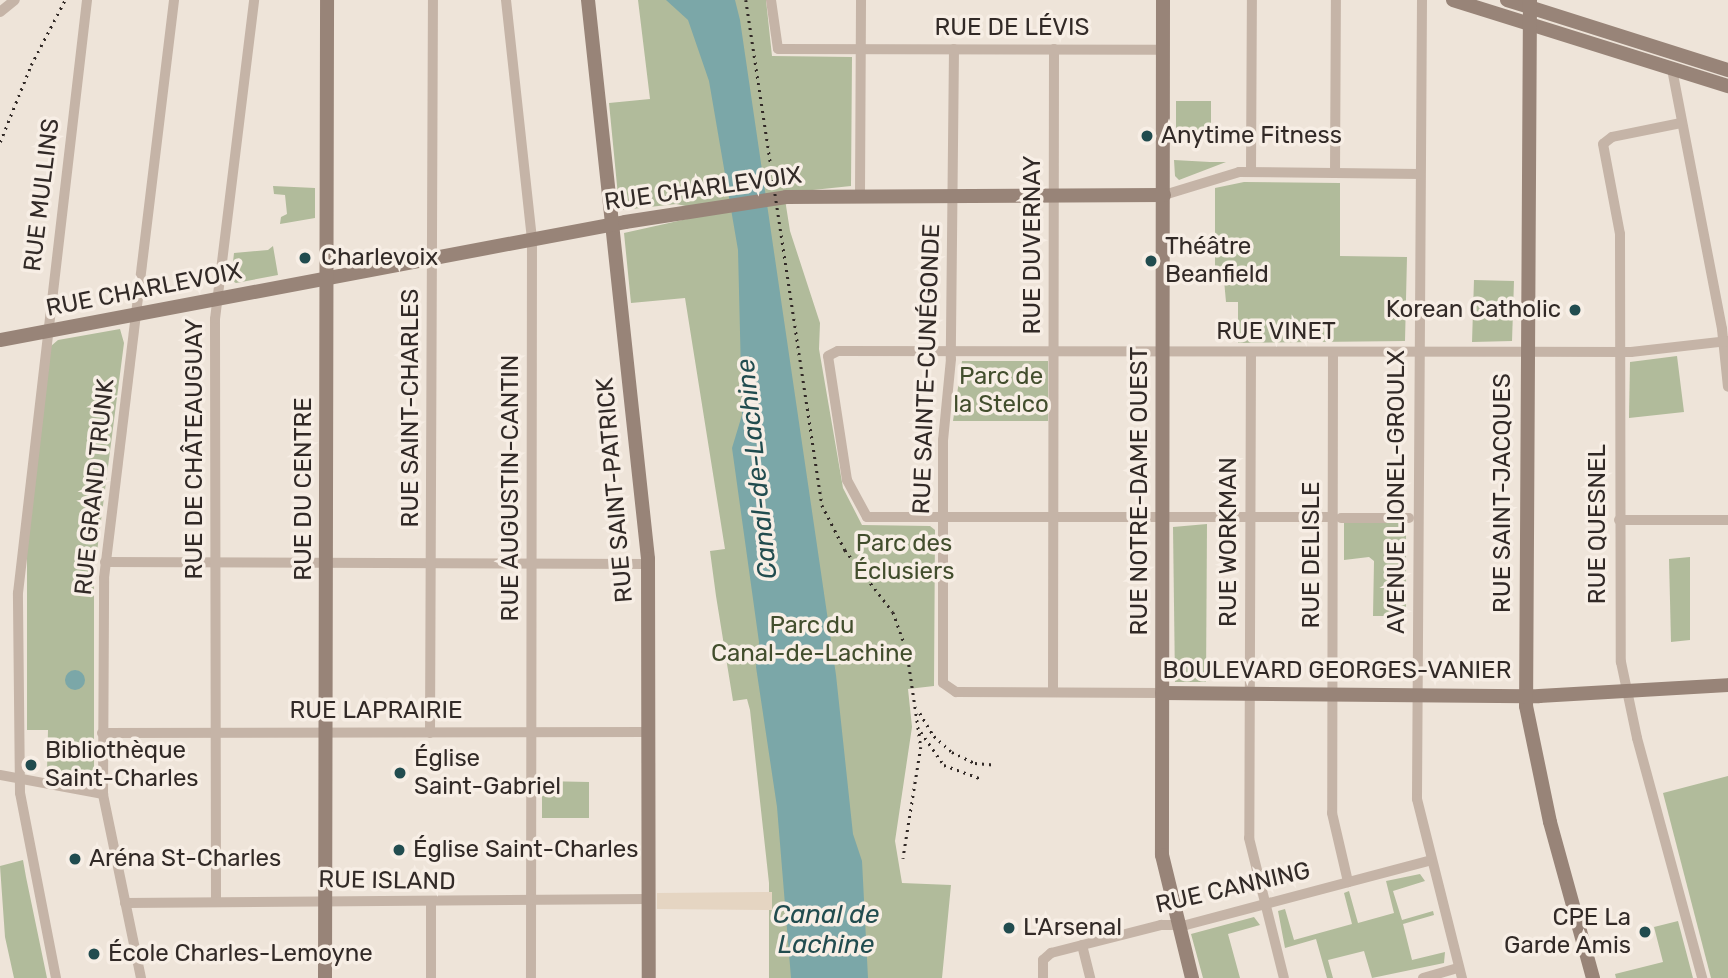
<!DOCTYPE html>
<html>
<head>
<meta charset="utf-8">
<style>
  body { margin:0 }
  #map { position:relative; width:1728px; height:978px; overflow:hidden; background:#eee4d9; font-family:Rubik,sans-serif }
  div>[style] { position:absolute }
  .green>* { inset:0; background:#b1bb9b }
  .plaza>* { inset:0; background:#e5d5c2 }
  .water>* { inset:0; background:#7ba7a8 }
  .round { border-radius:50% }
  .street>* { height:10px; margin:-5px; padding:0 5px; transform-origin:5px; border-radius:5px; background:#c5b4a7 }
  .secondary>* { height:14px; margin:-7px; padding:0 7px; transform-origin:7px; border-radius:7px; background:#988478 }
  .rail>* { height:2.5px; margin-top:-1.25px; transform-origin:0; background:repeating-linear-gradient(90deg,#322a27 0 2px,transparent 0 7px) }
  .dots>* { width:19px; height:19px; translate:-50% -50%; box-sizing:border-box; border:4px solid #f7eee5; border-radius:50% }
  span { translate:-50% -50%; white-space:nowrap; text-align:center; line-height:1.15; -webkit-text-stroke:7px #f7eee5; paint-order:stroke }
  .street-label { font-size:24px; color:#322a27 }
  .poi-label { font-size:24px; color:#322a27 }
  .left { translate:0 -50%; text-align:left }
  .right { translate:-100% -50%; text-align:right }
  .park-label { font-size:24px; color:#424e2d }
  .water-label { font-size:26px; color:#214c4f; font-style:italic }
</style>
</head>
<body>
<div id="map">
  <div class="green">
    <div style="clip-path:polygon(638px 0,766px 0,772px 56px,852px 57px,851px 186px,784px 193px,790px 231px,820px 323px,819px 349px,843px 488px,862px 525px,930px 526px,935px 530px,934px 686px,908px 689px,912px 727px,895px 841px,902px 883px,951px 885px,942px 978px,769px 978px,769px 883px,750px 710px,747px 699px,733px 701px,716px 596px,710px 551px,725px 549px,685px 298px,631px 303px,624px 233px,687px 219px,686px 206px,676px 204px,623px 210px,619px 206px,609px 103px,650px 99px)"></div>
    <div style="clip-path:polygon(1176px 101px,1211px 101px,1211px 138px,1176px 138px)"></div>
    <div style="clip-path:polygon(1174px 160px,1210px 162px,1226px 162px,1179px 180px,1175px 176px)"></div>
    <div style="clip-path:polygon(1244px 182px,1340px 183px,1340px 256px,1407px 257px,1405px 341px,1238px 343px,1238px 302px,1226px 302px,1224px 280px,1215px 276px,1215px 188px)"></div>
    <div style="clip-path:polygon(273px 186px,315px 188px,315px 218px,280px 224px,281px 217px,287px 214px,285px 195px,274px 194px)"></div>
    <div style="clip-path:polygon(273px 246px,278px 275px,236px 283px,231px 280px,234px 253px,268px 250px)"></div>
    <div style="clip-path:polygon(1474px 280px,1514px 281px,1512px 341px,1472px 342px)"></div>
    <div style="clip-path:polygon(120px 329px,124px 343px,94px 575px,94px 781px,47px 771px,48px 730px,27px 730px,27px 551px,51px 346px,58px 340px)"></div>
    <div style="clip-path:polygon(1677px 356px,1684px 412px,1629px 418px,1630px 362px)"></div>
    <div style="clip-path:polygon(962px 361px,1048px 361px,1048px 421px,953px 421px)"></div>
    <div style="clip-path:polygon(1344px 519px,1406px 520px,1406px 616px,1373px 616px,1374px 561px,1369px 557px,1344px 560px)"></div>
    <div style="clip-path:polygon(1207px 524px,1206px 682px,1175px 682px,1173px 527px)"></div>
    <div style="clip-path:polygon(1690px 557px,1690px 640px,1671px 642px,1669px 559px)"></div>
    <div style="clip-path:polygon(1728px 776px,1728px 978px,1711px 978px,1663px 793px)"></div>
    <div style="clip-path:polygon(542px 781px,589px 782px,589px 818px,542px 818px)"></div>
    <div style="clip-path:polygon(23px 860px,26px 877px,47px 978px,14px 978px,5px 937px,0 866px)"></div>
    <div style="clip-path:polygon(1420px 874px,1425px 881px,1393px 891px,1402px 920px,1433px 911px,1434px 915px,1403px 924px,1412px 960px,1445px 952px,1444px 963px,1372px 978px,1364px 951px,1328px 960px,1333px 978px,1327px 978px,1316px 939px,1285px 948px,1278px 911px,1285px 909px,1294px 940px,1352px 924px,1344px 893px,1349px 891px,1358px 923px,1394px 913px,1386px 881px)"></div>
    <div style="clip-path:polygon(1254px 917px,1260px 925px,1228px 934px,1240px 978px,1203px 978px,1191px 934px)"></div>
    <div style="clip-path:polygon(1678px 921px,1693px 978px,1616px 978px,1615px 974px,1663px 962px,1654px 927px)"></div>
  </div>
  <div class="plaza">
    <div style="clip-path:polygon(772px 892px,772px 910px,657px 909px,657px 893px)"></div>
  </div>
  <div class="water">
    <div style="clip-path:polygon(666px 0,735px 0,740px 20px,836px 675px,853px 834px,862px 861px,868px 978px,791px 978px,777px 807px,756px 667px,759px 642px,732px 448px,742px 415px,738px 250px,709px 81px,688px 20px)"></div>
    <div class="round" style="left:65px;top:670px;width:20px;height:20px"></div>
  </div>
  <div class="street">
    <div style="left:506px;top:0;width:241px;rotate:83.8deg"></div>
    <div style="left:532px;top:240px;width:738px;rotate:90.08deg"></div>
    <div style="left:771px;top:0;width:49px;rotate:81.9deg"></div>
    <div style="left:778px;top:49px;width:384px;rotate:0.1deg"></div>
    <div style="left:1422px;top:0;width:799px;rotate:90.36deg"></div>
    <div style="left:1417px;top:799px;width:185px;rotate:75.9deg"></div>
    <div style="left:0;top:12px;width:19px;rotate:-39deg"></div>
    <div style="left:954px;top:49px;width:310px;rotate:90.6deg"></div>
    <div style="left:951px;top:359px;width:81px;rotate:95.6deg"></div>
    <div style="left:943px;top:440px;width:243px;rotate:90deg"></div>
    <div style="left:943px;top:683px;width:16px;rotate:35deg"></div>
    <div style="left:956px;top:692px;width:206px;rotate:0.3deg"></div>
    <div style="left:1672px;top:69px;width:265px;rotate:79.1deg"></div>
    <div style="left:1722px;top:329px;width:58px;rotate:84.1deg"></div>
    <div style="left:1681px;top:123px;width:70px;rotate:168.5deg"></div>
    <div style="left:1612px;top:137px;width:11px;rotate:142deg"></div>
    <div style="left:1603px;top:144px;width:92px;rotate:79.3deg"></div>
    <div style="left:1620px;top:234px;width:428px;rotate:89.9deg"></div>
    <div style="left:1621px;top:662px;width:78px;rotate:78.1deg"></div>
    <div style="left:1637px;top:738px;width:249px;rotate:74.8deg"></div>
    <div style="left:1251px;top:172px;width:172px;rotate:-89.7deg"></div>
    <div style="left:1335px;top:173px;width:173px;rotate:-89.7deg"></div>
    <div style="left:860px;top:194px;width:194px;rotate:-89.7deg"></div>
    <div style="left:1164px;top:195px;width:78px;rotate:-17deg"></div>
    <div style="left:1239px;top:172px;width:181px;rotate:0.6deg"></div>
    <div style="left:1251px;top:353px;width:485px;rotate:90.2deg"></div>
    <div style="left:1249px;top:838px;width:144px;rotate:76deg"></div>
    <div style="left:1333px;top:353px;width:460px;rotate:90.1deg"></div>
    <div style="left:1332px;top:813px;width:71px;rotate:76.9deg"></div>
    <div style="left:1333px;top:517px;width:466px;rotate:180deg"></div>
    <div style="left:867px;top:517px;width:42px;rotate:-118.4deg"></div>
    <div style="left:847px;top:480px;width:125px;rotate:-98.7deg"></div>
    <div style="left:828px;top:356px;width:11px;rotate:-27deg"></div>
    <div style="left:838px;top:351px;width:793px;rotate:0.07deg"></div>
    <div style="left:1631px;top:352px;width:98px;rotate:-6.5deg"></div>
    <div style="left:1341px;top:518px;width:68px"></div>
    <div style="left:1619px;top:520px;width:109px"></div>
    <div style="left:105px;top:562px;width:543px;rotate:0.21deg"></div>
    <div style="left:1053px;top:692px;width:643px;rotate:-89.91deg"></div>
    <div style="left:102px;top:733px;width:547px;rotate:-0.1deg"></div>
    <div style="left:430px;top:733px;width:733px;rotate:-89.77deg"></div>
    <div style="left:0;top:775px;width:105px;rotate:10.5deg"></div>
    <div style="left:216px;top:901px;width:582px;rotate:-90.1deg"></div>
    <div style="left:215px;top:319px;width:321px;rotate:-83deg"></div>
    <div style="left:125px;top:903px;width:523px;rotate:-0.44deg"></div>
    <div style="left:1082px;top:945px;width:34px;rotate:76deg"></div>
    <div style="left:56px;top:978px;width:188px;rotate:-101deg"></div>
    <div style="left:20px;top:793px;width:200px;rotate:-90.6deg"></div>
    <div style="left:18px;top:593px;width:597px;rotate:-83.36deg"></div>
    <div style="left:141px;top:978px;width:188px;rotate:-101.7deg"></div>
    <div style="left:103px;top:794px;width:216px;rotate:-89.7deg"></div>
    <div style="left:104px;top:578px;width:582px;rotate:-83.09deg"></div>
    <div style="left:431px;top:978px;width:75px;rotate:-90deg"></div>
    <div style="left:1043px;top:978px;width:18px;rotate:-90deg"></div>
    <div style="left:1043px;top:960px;width:11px;rotate:-41deg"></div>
    <div style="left:1051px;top:953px;width:114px;rotate:-14.3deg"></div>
    <div style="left:1161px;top:925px;width:25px"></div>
    <div style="left:1186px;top:925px;width:251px;rotate:-14.8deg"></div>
    <div style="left:1423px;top:978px;width:37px;rotate:-16deg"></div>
  </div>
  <div class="secondary">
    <div style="left:588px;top:0;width:562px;rotate:83.87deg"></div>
    <div style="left:648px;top:559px;width:419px;rotate:89.9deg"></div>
    <div style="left:1163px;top:0;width:855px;rotate:90.07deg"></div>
    <div style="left:1162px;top:855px;width:127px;rotate:76.3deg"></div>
    <div style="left:1453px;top:0;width:288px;rotate:17.4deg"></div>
    <div style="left:1507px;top:0;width:232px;rotate:17.6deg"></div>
    <div style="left:1530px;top:0;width:706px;rotate:90.32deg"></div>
    <div style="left:1526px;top:706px;width:118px;rotate:78.3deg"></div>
    <div style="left:1550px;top:822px;width:162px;rotate:74.6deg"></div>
    <div style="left:0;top:340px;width:636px;rotate:-10.69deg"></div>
    <div style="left:625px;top:222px;width:163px;rotate:-8.8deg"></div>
    <div style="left:786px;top:197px;width:378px;rotate:-0.3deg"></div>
    <div style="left:1162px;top:693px;width:377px;rotate:0.5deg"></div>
    <div style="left:1539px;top:696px;width:189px;rotate:-3.3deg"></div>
    <div style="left:325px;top:978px;width:978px;rotate:-89.88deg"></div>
  </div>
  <div class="rail">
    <div style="left:746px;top:0;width:511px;rotate:81.44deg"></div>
    <div style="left:822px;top:505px;width:51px;rotate:62.9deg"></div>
    <div style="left:845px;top:550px;width:78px;rotate:52.3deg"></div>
    <div style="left:893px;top:612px;width:41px;rotate:70.3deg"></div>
    <div style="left:907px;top:651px;width:97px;rotate:81.7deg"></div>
    <div style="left:921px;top:747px;width:113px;rotate:99.1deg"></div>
    <div style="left:0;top:142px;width:83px;rotate:-68.1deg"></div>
    <div style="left:31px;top:65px;width:73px;rotate:-62.4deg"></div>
    <div style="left:920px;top:713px;width:27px;rotate:59deg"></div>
    <div style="left:934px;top:736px;width:24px;rotate:42deg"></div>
    <div style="left:952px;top:752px;width:25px;rotate:26deg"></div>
    <div style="left:975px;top:763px;width:21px;rotate:5deg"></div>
    <div style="left:921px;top:732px;width:40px;rotate:55.1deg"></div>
    <div style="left:944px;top:765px;width:40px;rotate:20.2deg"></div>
  </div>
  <div class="dots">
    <div style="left:1147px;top:136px;background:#214c4f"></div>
    <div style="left:305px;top:258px;background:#214c4f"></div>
    <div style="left:1151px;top:261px;background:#214c4f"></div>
    <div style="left:1575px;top:310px;background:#214c4f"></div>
    <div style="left:31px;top:765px;background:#214c4f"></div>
    <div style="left:400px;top:773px;background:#214c4f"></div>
    <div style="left:399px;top:850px;background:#214c4f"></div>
    <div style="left:75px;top:859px;background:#214c4f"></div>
    <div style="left:1009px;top:928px;background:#214c4f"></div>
    <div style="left:1645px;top:932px;background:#214c4f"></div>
    <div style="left:94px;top:954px;background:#214c4f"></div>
  </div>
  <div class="street-label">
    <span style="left:1012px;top:28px">RUE DE LÉVIS</span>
    <span style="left:703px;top:189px;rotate:-8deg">RUE CHARLEVOIX</span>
    <span style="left:42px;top:195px;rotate:-83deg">RUE MULLINS</span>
    <span style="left:1033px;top:245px;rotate:-90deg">RUE DUVERNAY</span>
    <span style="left:144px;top:290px;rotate:-11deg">RUE CHARLEVOIX</span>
    <span style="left:1276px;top:332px">RUE VINET</span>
    <span style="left:927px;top:369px;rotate:-88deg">RUE SAINTE-CUNÉGONDE</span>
    <span style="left:411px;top:408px;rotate:-90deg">RUE SAINT-CHARLES</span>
    <span style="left:195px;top:449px;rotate:-90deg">RUE DE CHÂTEAUGUAY</span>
    <span style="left:95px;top:487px;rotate:-84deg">RUE GRAND TRUNK</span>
    <span style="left:511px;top:488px;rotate:-90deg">RUE AUGUSTIN-CANTIN</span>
    <span style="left:304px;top:489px;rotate:-90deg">RUE DU CENTRE</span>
    <span style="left:615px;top:490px;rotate:-95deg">RUE SAINT-PATRICK</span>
    <span style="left:1140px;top:491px;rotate:-90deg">RUE NOTRE-DAME OUEST</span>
    <span style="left:1397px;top:492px;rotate:-90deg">AVENUE LIONEL-GROULX</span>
    <span style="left:1503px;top:493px;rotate:-90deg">RUE SAINT-JACQUES</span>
    <span style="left:1598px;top:524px;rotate:-90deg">RUE QUESNEL</span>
    <span style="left:1229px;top:542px;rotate:-90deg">RUE WORKMAN</span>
    <span style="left:1312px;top:555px;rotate:-90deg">RUE DELISLE</span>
    <span style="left:1337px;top:671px">BOULEVARD GEORGES-VANIER</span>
    <span style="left:376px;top:711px">RUE LAPRAIRIE</span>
    <span style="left:387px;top:881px;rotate:1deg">RUE ISLAND</span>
    <span style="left:1233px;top:888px;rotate:-13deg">RUE CANNING</span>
  </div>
  <div class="poi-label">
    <span class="left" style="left:1161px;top:136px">Anytime Fitness</span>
    <span class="left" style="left:1165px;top:261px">Théâtre<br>Beanfield</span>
    <span class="left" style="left:321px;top:258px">Charlevoix</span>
    <span class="right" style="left:1561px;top:310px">Korean Catholic</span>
    <span class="left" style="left:45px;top:765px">Bibliothèque<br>Saint-Charles</span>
    <span class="left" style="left:414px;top:773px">Église<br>Saint-Gabriel</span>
    <span class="left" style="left:413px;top:850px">Église Saint-Charles</span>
    <span class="left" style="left:89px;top:859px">Aréna St-Charles</span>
    <span class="right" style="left:1631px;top:932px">CPE La<br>Garde Amis</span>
    <span class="left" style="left:1023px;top:928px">L'Arsenal</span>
    <span class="left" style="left:108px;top:954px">École Charles-Lemoyne</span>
  </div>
  <div class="park-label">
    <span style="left:1001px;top:391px">Parc de<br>la Stelco</span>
    <span style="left:904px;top:558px">Parc des<br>Éclusiers</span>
    <span style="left:812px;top:640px">Parc du<br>Canal-de-Lachine</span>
  </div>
  <div class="water-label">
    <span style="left:757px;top:469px;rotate:-96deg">Canal-de-Lachine</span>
    <span style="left:826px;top:930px">Canal de<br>Lachine</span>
  </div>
</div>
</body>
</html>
